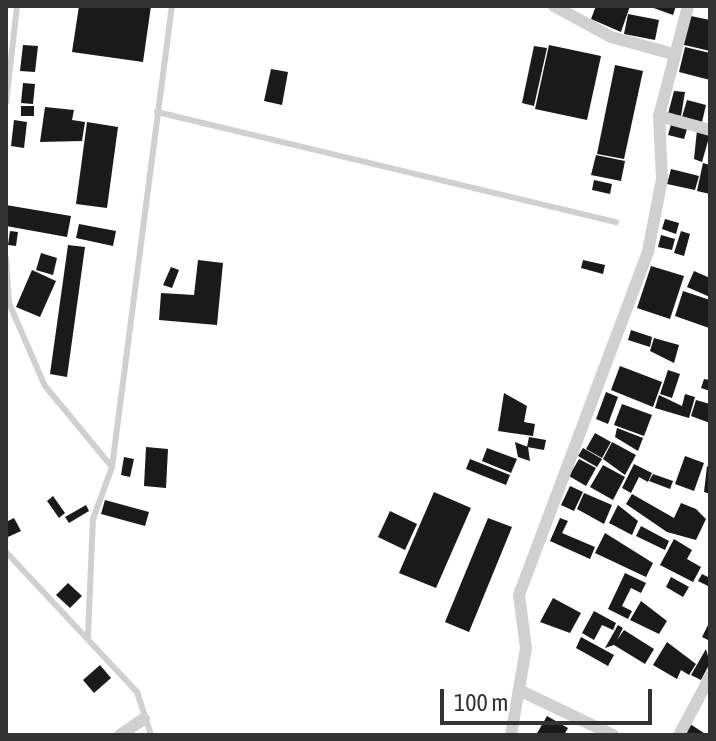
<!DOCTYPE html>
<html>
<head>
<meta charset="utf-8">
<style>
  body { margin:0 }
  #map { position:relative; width:716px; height:741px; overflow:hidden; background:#fff; font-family:"Asap Condensed",sans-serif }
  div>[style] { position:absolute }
  .building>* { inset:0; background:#1a1a1a }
  .service>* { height:6px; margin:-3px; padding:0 3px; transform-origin:3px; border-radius:3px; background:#d0d0d0 }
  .minor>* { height:12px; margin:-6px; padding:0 6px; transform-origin:6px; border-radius:6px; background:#d0d0d0 }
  span { translate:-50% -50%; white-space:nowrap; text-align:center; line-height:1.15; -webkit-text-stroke:8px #fff; paint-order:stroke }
  .frame { position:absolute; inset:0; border:8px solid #333; pointer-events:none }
  .scale { position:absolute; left:440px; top:689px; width:212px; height:36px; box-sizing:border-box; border:4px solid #333; border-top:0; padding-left:10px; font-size:24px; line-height:28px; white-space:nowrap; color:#333; -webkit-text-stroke:6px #fff; paint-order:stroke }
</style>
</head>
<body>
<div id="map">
  <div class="building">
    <div style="clip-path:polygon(79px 6px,151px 6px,143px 62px,72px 52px)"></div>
    <div style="clip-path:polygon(596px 6px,630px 6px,621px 32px,591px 19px)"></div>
    <div style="clip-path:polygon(648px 6px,676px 6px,673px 15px)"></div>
    <div style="clip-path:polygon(628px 14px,659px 20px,655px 40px,624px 34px)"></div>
    <div style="clip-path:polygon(686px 15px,710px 20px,710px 51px,680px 44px)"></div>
    <div style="clip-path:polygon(23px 45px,38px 46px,35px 72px,20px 71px)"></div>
    <div style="clip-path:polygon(549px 45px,601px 56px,587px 120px,535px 109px)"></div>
    <div style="clip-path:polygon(534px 46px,547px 48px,534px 106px,522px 103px)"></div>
    <div style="clip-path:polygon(685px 47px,710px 53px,710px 80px,679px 72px)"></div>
    <div style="clip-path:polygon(615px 65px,643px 71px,624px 159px,597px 154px)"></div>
    <div style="clip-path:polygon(271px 69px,288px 72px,282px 105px,264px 101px)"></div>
    <div style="clip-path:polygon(23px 83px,35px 84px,33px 104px,21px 103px)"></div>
    <div style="clip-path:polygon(674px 91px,685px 92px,681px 116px,668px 114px)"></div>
    <div style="clip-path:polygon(687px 100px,706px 105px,702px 122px,682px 117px)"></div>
    <div style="clip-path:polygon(21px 106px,34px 106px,34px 116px,21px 116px)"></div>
    <div style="clip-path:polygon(45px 107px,74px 110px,72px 120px,85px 122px,82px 141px,40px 142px)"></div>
    <div style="clip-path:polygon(14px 120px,27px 122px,24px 148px,11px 146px)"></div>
    <div style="clip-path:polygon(672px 121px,688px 126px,684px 139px,668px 135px)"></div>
    <div style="clip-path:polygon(87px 122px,118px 127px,107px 208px,76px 204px)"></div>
    <div style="clip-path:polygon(697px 130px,710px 134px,702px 162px,694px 159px)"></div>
    <div style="clip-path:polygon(596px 155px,625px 161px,621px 181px,591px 175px)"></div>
    <div style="clip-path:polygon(703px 163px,710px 165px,710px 194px,697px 191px)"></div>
    <div style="clip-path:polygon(671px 169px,699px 176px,695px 190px,667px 184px)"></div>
    <div style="clip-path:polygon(594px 180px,612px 184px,610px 194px,592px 190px)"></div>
    <div style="clip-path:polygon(6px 205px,71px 216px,67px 237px,6px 226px)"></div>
    <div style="clip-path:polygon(665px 219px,679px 223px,676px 234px,662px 229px)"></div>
    <div style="clip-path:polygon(79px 224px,116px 231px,113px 246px,76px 238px)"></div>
    <div style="clip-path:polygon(10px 231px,18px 232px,16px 246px,8px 245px)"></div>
    <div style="clip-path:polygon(681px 231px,690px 234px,684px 256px,674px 253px)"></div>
    <div style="clip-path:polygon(661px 235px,675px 239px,672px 250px,658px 247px)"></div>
    <div style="clip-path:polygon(68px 245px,85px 247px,67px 377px,50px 374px)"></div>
    <div style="clip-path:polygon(41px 253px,57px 258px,53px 275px,36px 270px)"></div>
    <div style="clip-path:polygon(198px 260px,223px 263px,217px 325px,159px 320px,161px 293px,194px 295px)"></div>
    <div style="clip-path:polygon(583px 260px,605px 265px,603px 274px,581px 268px)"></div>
    <div style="clip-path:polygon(651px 266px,684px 276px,670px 319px,637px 308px)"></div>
    <div style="clip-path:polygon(171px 267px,179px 270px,172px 288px,163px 285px)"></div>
    <div style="clip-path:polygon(32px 270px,56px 281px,40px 317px,16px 307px)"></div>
    <div style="clip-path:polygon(694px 271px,710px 278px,710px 297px,687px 287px)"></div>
    <div style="clip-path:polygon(683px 291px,710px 300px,709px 328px,675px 316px)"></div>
    <div style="clip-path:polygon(631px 330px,652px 337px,650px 347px,628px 340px)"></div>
    <div style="clip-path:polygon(654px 338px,679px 345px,674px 363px,650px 351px)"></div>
    <div style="clip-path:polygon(620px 366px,662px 382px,653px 407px,611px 390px)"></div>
    <div style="clip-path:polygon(668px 370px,680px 374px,672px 398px,660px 394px)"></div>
    <div style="clip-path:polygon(704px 379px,710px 380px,710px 391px,701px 388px)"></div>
    <div style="clip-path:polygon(606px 392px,618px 397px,608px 424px,596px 419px)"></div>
    <div style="clip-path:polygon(504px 393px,527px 406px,524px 422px,535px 424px,533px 436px,498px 431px)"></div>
    <div style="clip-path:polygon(685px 394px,695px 397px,689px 418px,655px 408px,659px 395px,682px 406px)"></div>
    <div style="clip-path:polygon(696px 400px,710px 404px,710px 423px,691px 416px)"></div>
    <div style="clip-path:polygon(622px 404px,652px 415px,644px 436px,614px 425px)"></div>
    <div style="clip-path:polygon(617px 428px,643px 438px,638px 451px,615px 437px)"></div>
    <div style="clip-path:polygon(595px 433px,611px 442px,602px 458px,586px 449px)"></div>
    <div style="clip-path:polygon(529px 437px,546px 440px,544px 450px,527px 447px)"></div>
    <div style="clip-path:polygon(515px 442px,528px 447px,530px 461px,518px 457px)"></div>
    <div style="clip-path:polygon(612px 442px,636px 455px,625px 475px,603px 459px)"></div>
    <div style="clip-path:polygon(146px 447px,168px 449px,166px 488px,144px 486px)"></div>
    <div style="clip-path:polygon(487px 448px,517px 459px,511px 473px,482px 461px)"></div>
    <div style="clip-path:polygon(583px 448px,602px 459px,597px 467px,578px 456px)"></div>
    <div style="clip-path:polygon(685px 456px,704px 463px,694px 491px,675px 484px)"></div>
    <div style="clip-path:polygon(124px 457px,134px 459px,130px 477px,121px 475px)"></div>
    <div style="clip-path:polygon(470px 459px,510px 475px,506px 485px,466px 469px)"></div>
    <div style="clip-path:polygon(579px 459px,596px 468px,586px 486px,569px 476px)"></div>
    <div style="clip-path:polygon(634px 464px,652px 473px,648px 482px,639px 477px,631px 493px,622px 488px)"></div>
    <div style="clip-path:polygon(603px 465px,625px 477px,613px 500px,590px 487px)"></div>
    <div style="clip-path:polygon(707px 466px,710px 468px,710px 494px,704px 492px)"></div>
    <div style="clip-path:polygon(653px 474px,673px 481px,670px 489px,649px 481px)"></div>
    <div style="clip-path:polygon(570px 486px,583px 492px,574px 511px,561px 505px)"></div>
    <div style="clip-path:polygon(434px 492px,471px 508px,436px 588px,399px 573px)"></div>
    <div style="clip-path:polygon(584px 493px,612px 505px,604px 524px,577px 509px)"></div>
    <div style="clip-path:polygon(632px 494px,674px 518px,681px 503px,696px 509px,706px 519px,696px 540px,667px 532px,626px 504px)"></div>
    <div style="clip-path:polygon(53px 496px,65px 513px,59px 518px,47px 501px)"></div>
    <div style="clip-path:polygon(105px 500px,149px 512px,145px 526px,101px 514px)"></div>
    <div style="clip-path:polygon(86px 505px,89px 511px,69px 523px,65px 517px)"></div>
    <div style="clip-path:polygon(618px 505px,638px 521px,632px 535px,609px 523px)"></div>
    <div style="clip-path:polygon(390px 511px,417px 524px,405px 550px,378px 537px)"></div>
    <div style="clip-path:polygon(14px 518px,21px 531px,8px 537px,6px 522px)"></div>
    <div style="clip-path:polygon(488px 518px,512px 527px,469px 632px,445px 622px)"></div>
    <div style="clip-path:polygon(560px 518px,568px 521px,562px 533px,595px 547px,590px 559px,550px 541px)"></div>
    <div style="clip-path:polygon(641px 526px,669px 541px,665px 550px,636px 536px)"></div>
    <div style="clip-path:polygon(605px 533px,653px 563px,646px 577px,595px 553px)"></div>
    <div style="clip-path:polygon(674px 539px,692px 550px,687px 559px,701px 567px,693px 582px,660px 565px)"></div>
    <div style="clip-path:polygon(625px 573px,646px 583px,641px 593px,631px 588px,622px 606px,632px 611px,628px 619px,608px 609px)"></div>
    <div style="clip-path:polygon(702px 574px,710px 578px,710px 587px,698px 581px)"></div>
    <div style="clip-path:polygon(671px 577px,689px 587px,683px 597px,666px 587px)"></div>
    <div style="clip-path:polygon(68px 583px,82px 596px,70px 608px,56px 595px)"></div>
    <div style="clip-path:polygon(553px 598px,581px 613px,570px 633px,540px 622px)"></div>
    <div style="clip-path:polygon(641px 601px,667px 621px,659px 634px,630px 620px)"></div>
    <div style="clip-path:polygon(594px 611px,616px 623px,613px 630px,602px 625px,594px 640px,582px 633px)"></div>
    <div style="clip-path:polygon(710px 621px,710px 641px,702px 637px)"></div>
    <div style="clip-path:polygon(618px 625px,623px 628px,617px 640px,624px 630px,654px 649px,645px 664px,614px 645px,605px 648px)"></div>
    <div style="clip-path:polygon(581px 637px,614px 655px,608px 666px,576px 648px)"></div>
    <div style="clip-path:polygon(667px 642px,696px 664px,689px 675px,681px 670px,677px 679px,653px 665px)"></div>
    <div style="clip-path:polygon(706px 649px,710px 663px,701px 680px,691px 675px)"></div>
    <div style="clip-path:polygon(100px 665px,111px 678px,94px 693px,83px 680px)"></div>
    <div style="clip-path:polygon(547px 716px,568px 728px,564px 735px,536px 735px)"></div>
    <div style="clip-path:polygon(690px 724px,707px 735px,684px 735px)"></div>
  </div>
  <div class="service">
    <div style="left:6px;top:103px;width:98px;rotate:-83.5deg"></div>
    <div style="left:157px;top:112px;width:472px;rotate:13.5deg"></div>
    <div style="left:6px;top:258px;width:45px;rotate:86.2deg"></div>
    <div style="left:9px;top:303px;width:90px;rotate:66.6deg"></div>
    <div style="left:45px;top:386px;width:105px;rotate:50.4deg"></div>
    <div style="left:6px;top:552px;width:192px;rotate:46.9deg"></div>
    <div style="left:137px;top:692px;width:45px;rotate:72deg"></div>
    <div style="left:88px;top:636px;width:117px;rotate:-87.6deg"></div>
    <div style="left:93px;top:519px;width:55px;rotate:-69.9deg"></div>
    <div style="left:112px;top:467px;width:465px;rotate:-82.6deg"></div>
  </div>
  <div class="minor">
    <div style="left:554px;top:6px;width:65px;rotate:28.5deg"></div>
    <div style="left:611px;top:37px;width:64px;rotate:15.3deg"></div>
    <div style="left:659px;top:116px;width:53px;rotate:15.4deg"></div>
    <div style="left:523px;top:692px;width:100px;rotate:25.5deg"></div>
    <div style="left:120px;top:735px;width:29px;rotate:-34deg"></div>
    <div style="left:511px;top:735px;width:88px;rotate:-80.2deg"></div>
    <div style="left:526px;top:648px;width:53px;rotate:-97.5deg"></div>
    <div style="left:519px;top:595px;width:367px;rotate:-69.4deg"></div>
    <div style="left:648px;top:251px;width:73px;rotate:-79deg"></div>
    <div style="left:662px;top:179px;width:63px;rotate:-92.7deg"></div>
    <div style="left:659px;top:116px;width:114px;rotate:-75.2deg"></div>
    <div style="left:679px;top:735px;width:66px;rotate:-61.9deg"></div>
  </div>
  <div class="frame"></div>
  <div class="scale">100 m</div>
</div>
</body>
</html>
